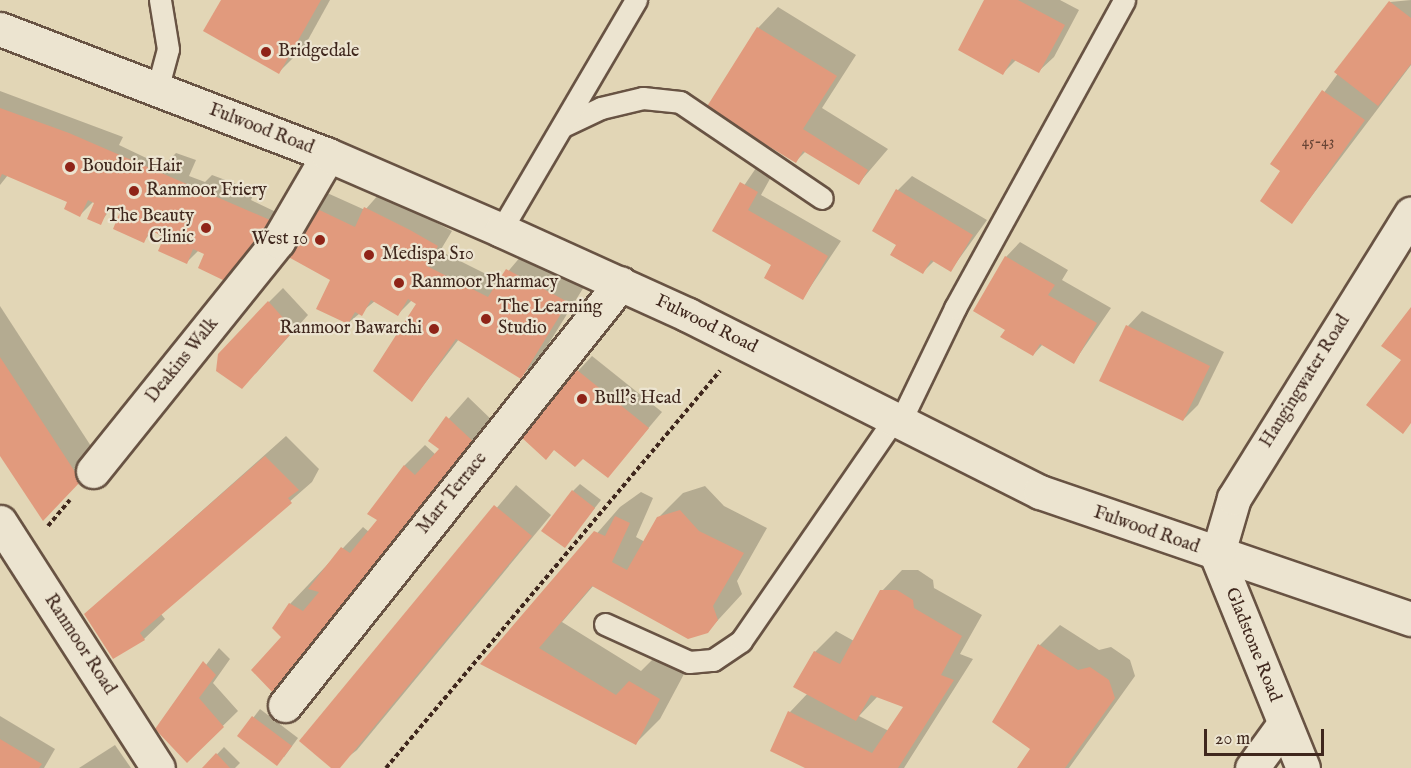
<!DOCTYPE html>
<html>
<head>
<meta charset="utf-8">
<style>
  body { margin:0 }
  #map { position:relative; width:1411px; height:768px; overflow:hidden; background:#e2d6b6; font-family:"IM FELL English",serif }
  div>[style] { position:absolute }
  .shadow>* { inset:0; background:#0003 }
  .building>* { inset:0; background:#e19a7d }
  .path>* { height:4px; margin-top:-2px; transform-origin:0; background:repeating-linear-gradient(90deg,#3f271d 0 4.5px,transparent 0 7.5px) }
  .roads { filter:drop-shadow(2px 0 #685343) drop-shadow(-2px 0 #685343) drop-shadow(0 2px #685343) drop-shadow(0 -2px #685343) }
  .service>* { height:21px; margin:-10.5px; padding:0 10.5px; transform-origin:10.5px; border-radius:10.5px; background:#ece4d0 }
  .minor>* { height:33px; margin:-16.5px; padding:0 16.5px; transform-origin:16.5px; border-radius:16.5px; background:#ece4d0 }
  .tertiary>* { height:33px; margin:-16.5px; padding:0 16.5px; transform-origin:16.5px; border-radius:16.5px; background:#ece4d0 }
  .dots>* { width:16px; height:16px; translate:-50% -50%; box-sizing:border-box; border:3px solid #ece4d0; border-radius:50% }
  span { translate:-50% -50%; white-space:nowrap; text-align:center; line-height:1.15; -webkit-text-stroke:4.5px #ece4d0; paint-order:stroke }
  .number-label { font-size:15px; color:#684435 }
  .number-label span { -webkit-text-stroke-width:0 }
  .poi-label { font-size:18px; color:#3f271d }
  .left { translate:0 -50%; text-align:left }
  .right { translate:-100% -50%; text-align:right }
  .street-label { font-size:18px; color:#3f271d }
  .scale { position:absolute; left:1204px; top:729px; width:120px; height:27px; box-sizing:border-box; border:3px solid #3f271d; border-top:0; padding-left:8px; font-size:18px; line-height:21px; white-space:nowrap; color:#3f271d; -webkit-text-stroke:4px #ece4d0; paint-order:stroke }
</style>
</head>
<body>
<div id="map">
  <div class="shadow">
    <div style="clip-path:polygon(222px 0,330px 0,304px 47px,279px 72px)"></div>
    <div style="clip-path:polygon(986px 0,1060px 0,1079px 10px,1054px 57px,1039px 71px,1017px 59px,1003px 73px)"></div>
    <div style="clip-path:polygon(1411px 0,1411px 65px,1292px 222px,1282px 171px,1272px 164px,1390px 2px)"></div>
    <div style="clip-path:polygon(778px 7px,856px 55px,822px 108px,888px 149px,859px 183px,806px 151px,796px 161px,758px 28px)"></div>
    <div style="clip-path:polygon(0 91px,123px 137px,119px 145px,163px 166px,176px 153px,196px 160px,189px 176px,205px 182px,212px 175px,255px 191px,251px 200px,276px 212px,225px 279px,206px 253px,199px 250px,187px 262px,154px 230px,143px 241px,122px 212px,112px 207px,100px 223px,94px 201px,80px 215px,69px 202px,8px 175px,0 185px)"></div>
    <div style="clip-path:polygon(756px 168px,771px 177px,761px 195px,841px 241px,803px 298px,773px 264px,714px 230px)"></div>
    <div style="clip-path:polygon(912px 176px,987px 220px,951px 270px,934px 261px,923px 272px,898px 244px,898px 190px)"></div>
    <div style="clip-path:polygon(325px 192px,365px 210px,380px 193px,452px 231px,440px 251px,500px 281px,527px 249px,587px 282px,541px 356px,521px 377px,459px 339px,412px 400px,418px 303px,412px 300px,398px 314px,375px 301px,348px 323px,332px 280px,285px 253px)"></div>
    <div style="clip-path:polygon(1020px 242px,1068px 270px,1062px 280px,1111px 308px,1074px 362px,1043px 344px,1033px 355px,1007px 329px,1006px 257px)"></div>
    <div style="clip-path:polygon(283px 288px,308px 315px,256px 373px,269px 302px)"></div>
    <div style="clip-path:polygon(0 306px,100px 460px,63px 498px,0 453px)"></div>
    <div style="clip-path:polygon(1142px 311px,1224px 352px,1198px 405px,1183px 420px,1128px 326px)"></div>
    <div style="clip-path:polygon(592px 356px,662px 412px,608px 476px,578px 371px)"></div>
    <div style="clip-path:polygon(468px 397px,496px 424px,283px 637px,274px 628px,290px 604px,363px 527px,369px 532px,380px 519px,369px 514px,405px 465px,425px 445px,436px 455px,441px 449px,430px 440px)"></div>
    <div style="clip-path:polygon(286px 436px,319px 469px,312px 482px,161px 614px,165px 619px,144px 639px,113px 657px,86px 614px)"></div>
    <div style="clip-path:polygon(580px 484px,601px 500px,565px 546px,573px 491px)"></div>
    <div style="clip-path:polygon(516px 485px,551px 515px,357px 750px,334px 768px,301px 741px)"></div>
    <div style="clip-path:polygon(705px 486px,724px 506px,767px 528px,737px 581px,742px 594px,707px 632px,594px 585px,562px 622px,641px 671px,655px 657px,684px 674px,660px 719px,636px 743px,483px 664px,620px 507px,641px 492px,653px 498px,636px 537px,645px 542px,658px 518px,683px 493px)"></div>
    <div style="clip-path:polygon(evenodd,902px 570px,918px 570px,933px 580px,934px 588px,982px 615px,960px 654px,973px 659px,904px 768px,808px 768px,772px 750px,790px 712px,808px 693px,815px 652px,836px 631px,854px 641px,882px 591px,902px 570px,878px 696px,905px 706px,889px 731px,859px 716px,878px 696px)"></div>
    <div style="clip-path:polygon(1060px 625px,1099px 650px,1111px 647px,1130px 660px,1135px 676px,1069px 768px,1019px 768px,1032px 749px,1040px 645px)"></div>
    <div style="clip-path:polygon(219px 648px,230px 659px,213px 683px,238px 711px,187px 761px,157px 729px)"></div>
    <div style="clip-path:polygon(260px 709px,298px 738px,284px 757px,239px 736px)"></div>
    <div style="clip-path:polygon(0 716px,55px 749px,44px 768px,0 768px)"></div>
    <div style="clip-path:polygon(115px 745px,131px 768px,79px 768px)"></div>
    <div style="clip-path:polygon(224px 747px,240px 763px,235px 768px,204px 768px)"></div>
  </div>
  <div class="building">
    <div style="clip-path:polygon(221px 0,321px 0,279px 74px,203px 31px)"></div>
    <div style="clip-path:polygon(984px 0,1018px 0,1065px 25px,1039px 73px,1012px 59px,1003px 75px,958px 50px)"></div>
    <div style="clip-path:polygon(1389px 1px,1411px 18px,1411px 64px,1378px 106px,1334px 72px)"></div>
    <div style="clip-path:polygon(757px 27px,837px 76px,803px 129px,868px 170px,859px 185px,803px 151px,796px 163px,706px 108px)"></div>
    <div style="clip-path:polygon(1322px 90px,1365px 120px,1292px 224px,1260px 201px,1280px 171px,1270px 164px)"></div>
    <div style="clip-path:polygon(0 108px,69px 133px,270px 220px,225px 281px,198px 268px,204px 254px,193px 249px,187px 264px,158px 251px,164px 237px,150px 230px,144px 243px,113px 229px,120px 212px,109px 207px,101px 225px,87px 219px,94px 203px,88px 200px,80px 217px,64px 209px,67px 202px,2px 174px,0 178px)"></div>
    <div style="clip-path:polygon(740px 182px,758px 192px,748px 210px,828px 256px,803px 300px,764px 278px,771px 265px,712px 231px)"></div>
    <div style="clip-path:polygon(896px 189px,973px 235px,951px 272px,931px 260px,923px 274px,890px 255px,896px 245px,872px 231px)"></div>
    <div style="clip-path:polygon(309px 205px,355px 227px,364px 207px,410px 230px,438px 246px,427px 266px,488px 297px,506px 269px,568px 302px,521px 379px,456px 339px,412px 402px,373px 371px,416px 304px,408px 299px,398px 316px,371px 300px,362px 316px,355px 312px,348px 324px,316px 309px,330px 280px,283px 254px)"></div>
    <div style="clip-path:polygon(1005px 256px,1055px 285px,1048px 295px,1097px 323px,1074px 364px,1040px 344px,1033px 356px,1000px 337px,1005px 330px,973px 311px)"></div>
    <div style="clip-path:polygon(268px 301px,294px 330px,242px 389px,216px 371px,218px 354px)"></div>
    <div style="clip-path:polygon(1411px 307px,1411px 423px,1403px 434px,1366px 405px,1401px 360px,1381px 346px)"></div>
    <div style="clip-path:polygon(1126px 325px,1210px 366px,1183px 421px,1099px 381px)"></div>
    <div style="clip-path:polygon(0 357px,81px 481px,43px 521px,0 456px)"></div>
    <div style="clip-path:polygon(577px 370px,649px 428px,608px 478px,583px 459px,575px 467px,554px 450px,546px 460px,520px 436px)"></div>
    <div style="clip-path:polygon(446px 416px,477px 445px,276px 696px,251px 670px,281px 637px,272px 628px,289px 603px,303px 611px,319px 592px,308px 589px,341px 547px,350px 553px,377px 520px,367px 514px,404px 465px,415px 475px,439px 449px,428px 441px)"></div>
    <div style="clip-path:polygon(265px 456px,299px 490px,288px 498px,292px 503px,140px 633px,145px 640px,113px 659px,84px 614px)"></div>
    <div style="clip-path:polygon(572px 490px,595px 508px,565px 548px,541px 531px)"></div>
    <div style="clip-path:polygon(494px 505px,532px 536px,340px 768px,331px 768px,299px 741px)"></div>
    <div style="clip-path:polygon(680px 510px,699px 531px,744px 553px,713px 606px,718px 620px,708px 633px,688px 639px,592px 586px,539px 648px,616px 695px,629px 681px,660px 699px,636px 745px,480px 664px,594px 531px,605px 536px,615px 516px,630px 523px,612px 562px,627px 570px,657px 517px)"></div>
    <div style="clip-path:polygon(880px 590px,897px 590px,913px 600px,914px 608px,962px 636px,941px 675px,954px 680px,898px 768px,805px 768px,770px 751px,788px 711px,872px 753px,903px 707px,871px 695px,856px 721px,793px 687px,814px 651px,840px 664px)"></div>
    <div style="clip-path:polygon(1038px 644px,1078px 670px,1090px 667px,1109px 680px,1115px 698px,1065px 768px,1017px 768px,1030px 749px,992px 722px)"></div>
    <div style="clip-path:polygon(203px 661px,216px 675px,199px 698px,224px 727px,187px 763px,155px 729px)"></div>
    <div style="clip-path:polygon(252px 716px,292px 746px,277px 766px,237px 736px)"></div>
    <div style="clip-path:polygon(0 739px,42px 764px,39px 768px,0 768px)"></div>
    <div style="clip-path:polygon(216px 753px,230px 768px,202px 768px)"></div>
  </div>
  <div class="path">
    <div style="left:48px;top:526px;width:34px;rotate:-50deg"></div>
    <div style="left:386px;top:768px;width:519px;rotate:-49.93deg"></div>
  </div>
  <div class="roads">
    <div class="service">
      <div style="left:157px;top:90px;width:42px;rotate:-75deg"></div>
      <div style="left:168px;top:49px;width:50px;rotate:-99.3deg"></div>
      <div style="left:563px;top:126px;width:42px;rotate:-25.3deg"></div>
      <div style="left:601px;top:108px;width:43px;rotate:-13.4deg"></div>
      <div style="left:643px;top:98px;width:37px;rotate:6deg"></div>
      <div style="left:680px;top:102px;width:171px;rotate:34.1deg"></div>
      <div style="left:501px;top:230px;width:267px;rotate:-59.6deg"></div>
      <div style="left:900px;top:422px;width:127px;rotate:-64.2deg"></div>
      <div style="left:955px;top:308px;width:351px;rotate:-61.2deg"></div>
      <div style="left:605px;top:624px;width:92px;rotate:24.3deg"></div>
      <div style="left:689px;top:662px;width:24px;rotate:-5deg"></div>
      <div style="left:713px;top:660px;width:34px;rotate:-34deg"></div>
      <div style="left:741px;top:641px;width:270px;rotate:-55.4deg"></div>
    </div>
    <div class="minor">
      <div style="left:93px;top:471px;width:295px;rotate:-51.2deg"></div>
      <div style="left:278px;top:241px;width:99px;rotate:-59.8deg"></div>
      <div style="left:0;top:522px;width:292px;rotate:57.3deg"></div>
      <div style="left:285px;top:705px;width:539px;rotate:-51.47deg"></div>
      <div style="left:1252px;top:768px;width:54px;rotate:-54deg"></div>
    </div>
    <div class="tertiary">
      <div style="left:0;top:29px;width:351px;rotate:21deg"></div>
      <div style="left:328px;top:155px;width:189px;rotate:23.4deg"></div>
      <div style="left:501px;top:230px;width:205px;rotate:24.4deg"></div>
      <div style="left:688px;top:315px;width:394px;rotate:26.7deg"></div>
      <div style="left:1040px;top:492px;width:392px;rotate:18.9deg"></div>
      <div style="left:1303px;top:768px;width:229px;rotate:-112.1deg"></div>
      <div style="left:1217px;top:556px;width:60px;rotate:-73.7deg"></div>
      <div style="left:1234px;top:498px;width:335px;rotate:-58.1deg"></div>
    </div>
  </div>
  <div class="dots">
    <div style="left:266px;top:52px;background:#8f2418"></div>
    <div style="left:70px;top:167px;background:#8f2418"></div>
    <div style="left:134px;top:191px;background:#8f2418"></div>
    <div style="left:206px;top:228px;background:#8f2418"></div>
    <div style="left:320px;top:240px;background:#8f2418"></div>
    <div style="left:369px;top:255px;background:#8f2418"></div>
    <div style="left:399px;top:283px;background:#8f2418"></div>
    <div style="left:486px;top:319px;background:#8f2418"></div>
    <div style="left:434px;top:329px;background:#8f2418"></div>
    <div style="left:582px;top:399px;background:#8f2418"></div>
  </div>
  <div class="number-label">
    <span style="left:1318px;top:142px">45-43</span>
  </div>
  <div class="poi-label">
    <span class="left" style="left:278px;top:52px">Bridgedale</span>
    <span class="left" style="left:82px;top:167px">Boudoir Hair</span>
    <span class="left" style="left:146px;top:191px">Ranmoor Friery</span>
    <span class="right" style="left:194px;top:228px">The Beauty<br>Clinic</span>
    <span class="right" style="left:308px;top:240px">West 10</span>
    <span class="left" style="left:382px;top:255px">Medispa S10</span>
    <span class="left" style="left:411px;top:283px">Ranmoor Pharmacy</span>
    <span class="left" style="left:498px;top:319px">The Learning<br>Studio</span>
    <span class="right" style="left:422px;top:329px">Ranmoor Bawarchi</span>
    <span class="left" style="left:594px;top:399px">Bull's Head</span>
  </div>
  <div class="street-label">
    <span style="left:261px;top:130px;rotate:21deg">Fulwood Road</span>
    <span style="left:706px;top:325px;rotate:26deg">Fulwood Road</span>
    <span style="left:183px;top:361px;rotate:-51deg">Deakins Walk</span>
    <span style="left:1306px;top:382px;rotate:-58deg">Hangingwater Road</span>
    <span style="left:453px;top:494px;rotate:-51deg">Marr Terrace</span>
    <span style="left:1146px;top:531px;rotate:19deg">Fulwood Road</span>
    <span style="left:79px;top:645px;rotate:57deg">Ranmoor Road</span>
    <span style="left:1252px;top:645px;rotate:68deg">Gladstone Road</span>
  </div>
  <div class="scale">20 m</div>
</div>
</body>
</html>
